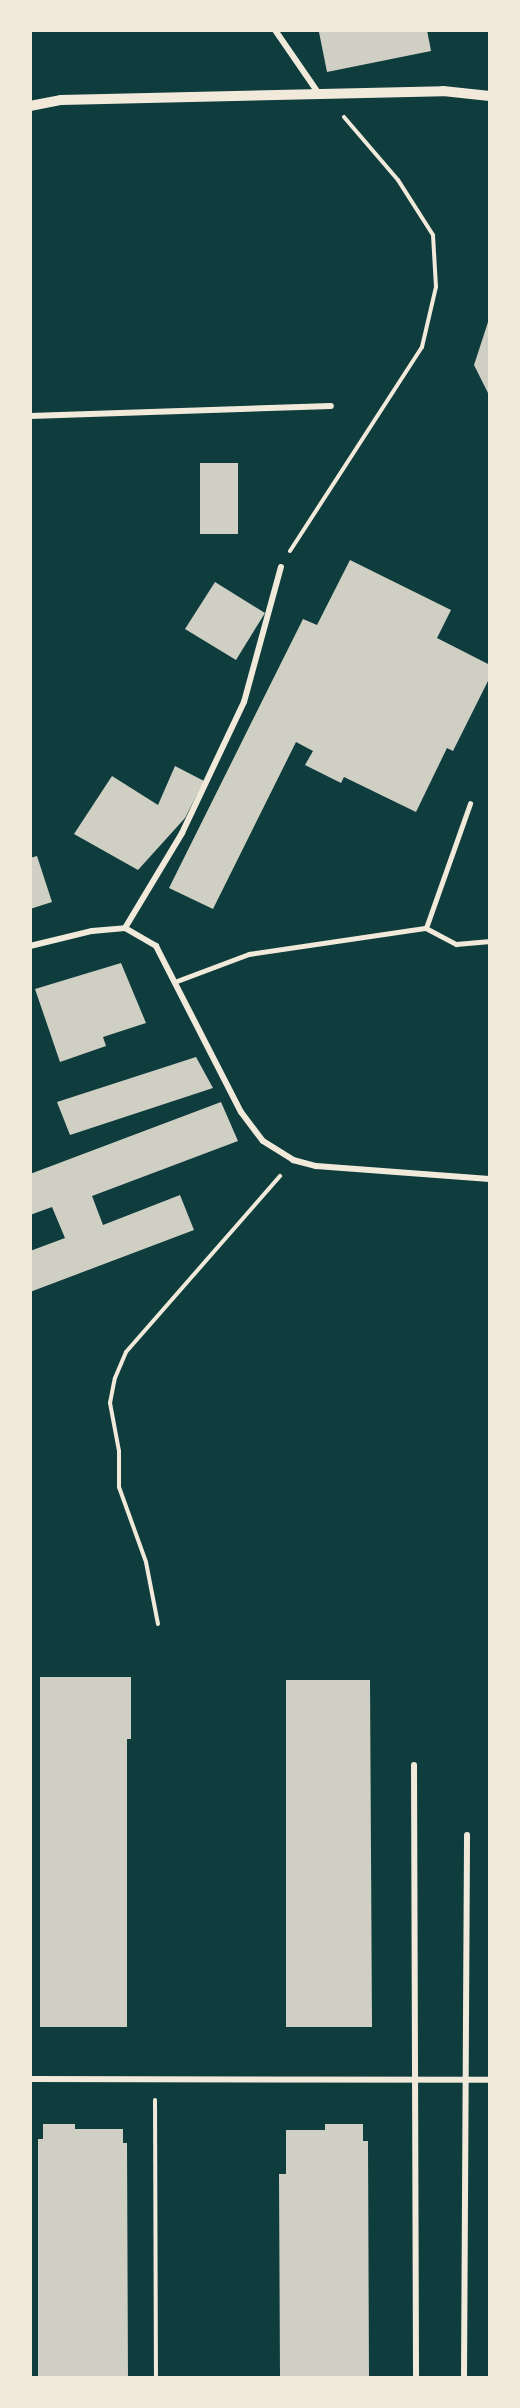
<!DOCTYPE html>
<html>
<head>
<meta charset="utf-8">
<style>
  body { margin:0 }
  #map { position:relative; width:520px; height:2408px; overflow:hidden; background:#0f3d3e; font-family:Helvetica,sans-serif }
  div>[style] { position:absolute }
  .building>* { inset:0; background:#cfcfc3 }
  .path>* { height:4px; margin:-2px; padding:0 2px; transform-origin:2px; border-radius:2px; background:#f1e9da }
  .service>* { height:4.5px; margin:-2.25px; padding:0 2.25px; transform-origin:2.25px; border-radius:2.25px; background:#f1e9da }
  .minor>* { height:6px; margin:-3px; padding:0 3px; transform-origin:3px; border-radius:3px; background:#f1e9da }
  .tertiary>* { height:10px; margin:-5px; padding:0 5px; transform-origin:5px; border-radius:5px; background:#f1e9da }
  span { translate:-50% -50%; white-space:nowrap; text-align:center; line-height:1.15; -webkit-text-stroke:6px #f1e9da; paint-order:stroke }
  .frame { position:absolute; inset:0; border:32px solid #f1e9da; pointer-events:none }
</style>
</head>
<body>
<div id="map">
  <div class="building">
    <div style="clip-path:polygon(330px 30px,427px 30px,431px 51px,327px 72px,319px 32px)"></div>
    <div style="clip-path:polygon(490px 316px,490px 397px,474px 365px)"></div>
    <div style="clip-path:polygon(200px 463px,238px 463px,238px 534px,200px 534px)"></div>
    <div style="clip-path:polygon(350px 560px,451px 610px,437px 638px,490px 665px,490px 677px,453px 751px,447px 748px,416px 812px,344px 777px,341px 783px,305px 765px,313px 751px,296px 742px,213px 909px,169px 888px,303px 619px,317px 625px)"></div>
    <div style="clip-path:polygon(215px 582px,265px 613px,236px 660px,185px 629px)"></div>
    <div style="clip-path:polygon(175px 766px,204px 781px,185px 818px,138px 870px,74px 834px,112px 776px,158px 805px)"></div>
    <div style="clip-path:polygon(37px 856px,52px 902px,30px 909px,30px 858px)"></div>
    <div style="clip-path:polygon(121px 963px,146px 1023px,103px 1037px,106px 1046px,60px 1062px,35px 989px)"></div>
    <div style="clip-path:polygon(196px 1057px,213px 1088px,70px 1135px,57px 1102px)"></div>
    <div style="clip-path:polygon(221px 1102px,238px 1141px,92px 1196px,103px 1225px,180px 1195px,194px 1230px,30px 1292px,30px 1251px,65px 1238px,52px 1207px,30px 1215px,30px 1174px)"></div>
    <div style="clip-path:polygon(40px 1677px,131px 1677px,131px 1739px,127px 1739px,127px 2027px,40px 2027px)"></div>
    <div style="clip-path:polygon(286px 1680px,370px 1680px,372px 2027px,286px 2027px)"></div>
    <div style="clip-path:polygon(43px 2124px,75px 2124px,75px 2129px,123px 2129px,123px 2143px,127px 2143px,128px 2378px,38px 2378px,38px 2139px,43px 2139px)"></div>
    <div style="clip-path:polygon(325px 2124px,363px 2124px,363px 2141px,368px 2141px,369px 2378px,280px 2378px,279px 2174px,286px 2174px,286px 2130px,325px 2130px)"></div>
  </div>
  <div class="path">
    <div style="left:290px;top:551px;width:243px;rotate:-57.1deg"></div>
    <div style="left:422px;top:347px;width:62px;rotate:-76.9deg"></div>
    <div style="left:436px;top:287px;width:52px;rotate:-93.3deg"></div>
    <div style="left:433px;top:235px;width:65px;rotate:-122.5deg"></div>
    <div style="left:398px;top:180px;width:83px;rotate:-130.6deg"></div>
    <div style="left:158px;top:1624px;width:63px;rotate:-101deg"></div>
    <div style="left:146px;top:1562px;width:80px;rotate:-109.8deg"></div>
    <div style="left:119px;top:1487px;width:36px;rotate:-90deg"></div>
    <div style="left:119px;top:1451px;width:49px;rotate:-100.6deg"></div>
    <div style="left:110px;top:1403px;width:25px;rotate:-79deg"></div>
    <div style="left:115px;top:1378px;width:28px;rotate:-67deg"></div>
    <div style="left:126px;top:1352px;width:234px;rotate:-48.8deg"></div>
    <div style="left:155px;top:2100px;width:278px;rotate:89.8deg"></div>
  </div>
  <div class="service">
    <div style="left:426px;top:928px;width:34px;rotate:28deg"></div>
    <div style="left:456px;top:944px;width:34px;rotate:-5deg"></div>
    <div style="left:177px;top:981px;width:77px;rotate:-20.6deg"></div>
    <div style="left:249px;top:954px;width:179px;rotate:-8.4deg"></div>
    <div style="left:426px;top:928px;width:132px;rotate:-70.5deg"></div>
  </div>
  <div class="minor">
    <div style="left:275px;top:30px;width:78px;rotate:55.5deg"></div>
    <div style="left:30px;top:416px;width:301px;rotate:-1.9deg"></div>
    <div style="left:125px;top:928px;width:36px;rotate:30deg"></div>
    <div style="left:156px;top:946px;width:186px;rotate:62.9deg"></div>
    <div style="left:241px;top:1112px;width:36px;rotate:53deg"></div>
    <div style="left:263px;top:1141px;width:36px;rotate:32deg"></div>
    <div style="left:293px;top:1160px;width:24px;rotate:15deg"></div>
    <div style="left:316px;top:1166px;width:174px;rotate:4.3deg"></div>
    <div style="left:125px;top:928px;width:111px;rotate:-59deg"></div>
    <div style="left:182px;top:833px;width:145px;rotate:-64.7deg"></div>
    <div style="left:244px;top:702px;width:140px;rotate:-74.7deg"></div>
    <div style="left:30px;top:946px;width:64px;rotate:-13.6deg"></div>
    <div style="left:92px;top:931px;width:33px;rotate:-5deg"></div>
    <div style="left:414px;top:1765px;width:613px;rotate:89.81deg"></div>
    <div style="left:30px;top:2079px;width:460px;rotate:0.1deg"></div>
    <div style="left:464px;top:2378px;width:543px;rotate:-89.68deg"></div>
  </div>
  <div class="tertiary">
    <div style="left:30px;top:106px;width:32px;rotate:-11deg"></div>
    <div style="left:61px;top:100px;width:382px;rotate:-1.3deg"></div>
    <div style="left:443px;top:91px;width:47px;rotate:6.1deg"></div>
  </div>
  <div class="frame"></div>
</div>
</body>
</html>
